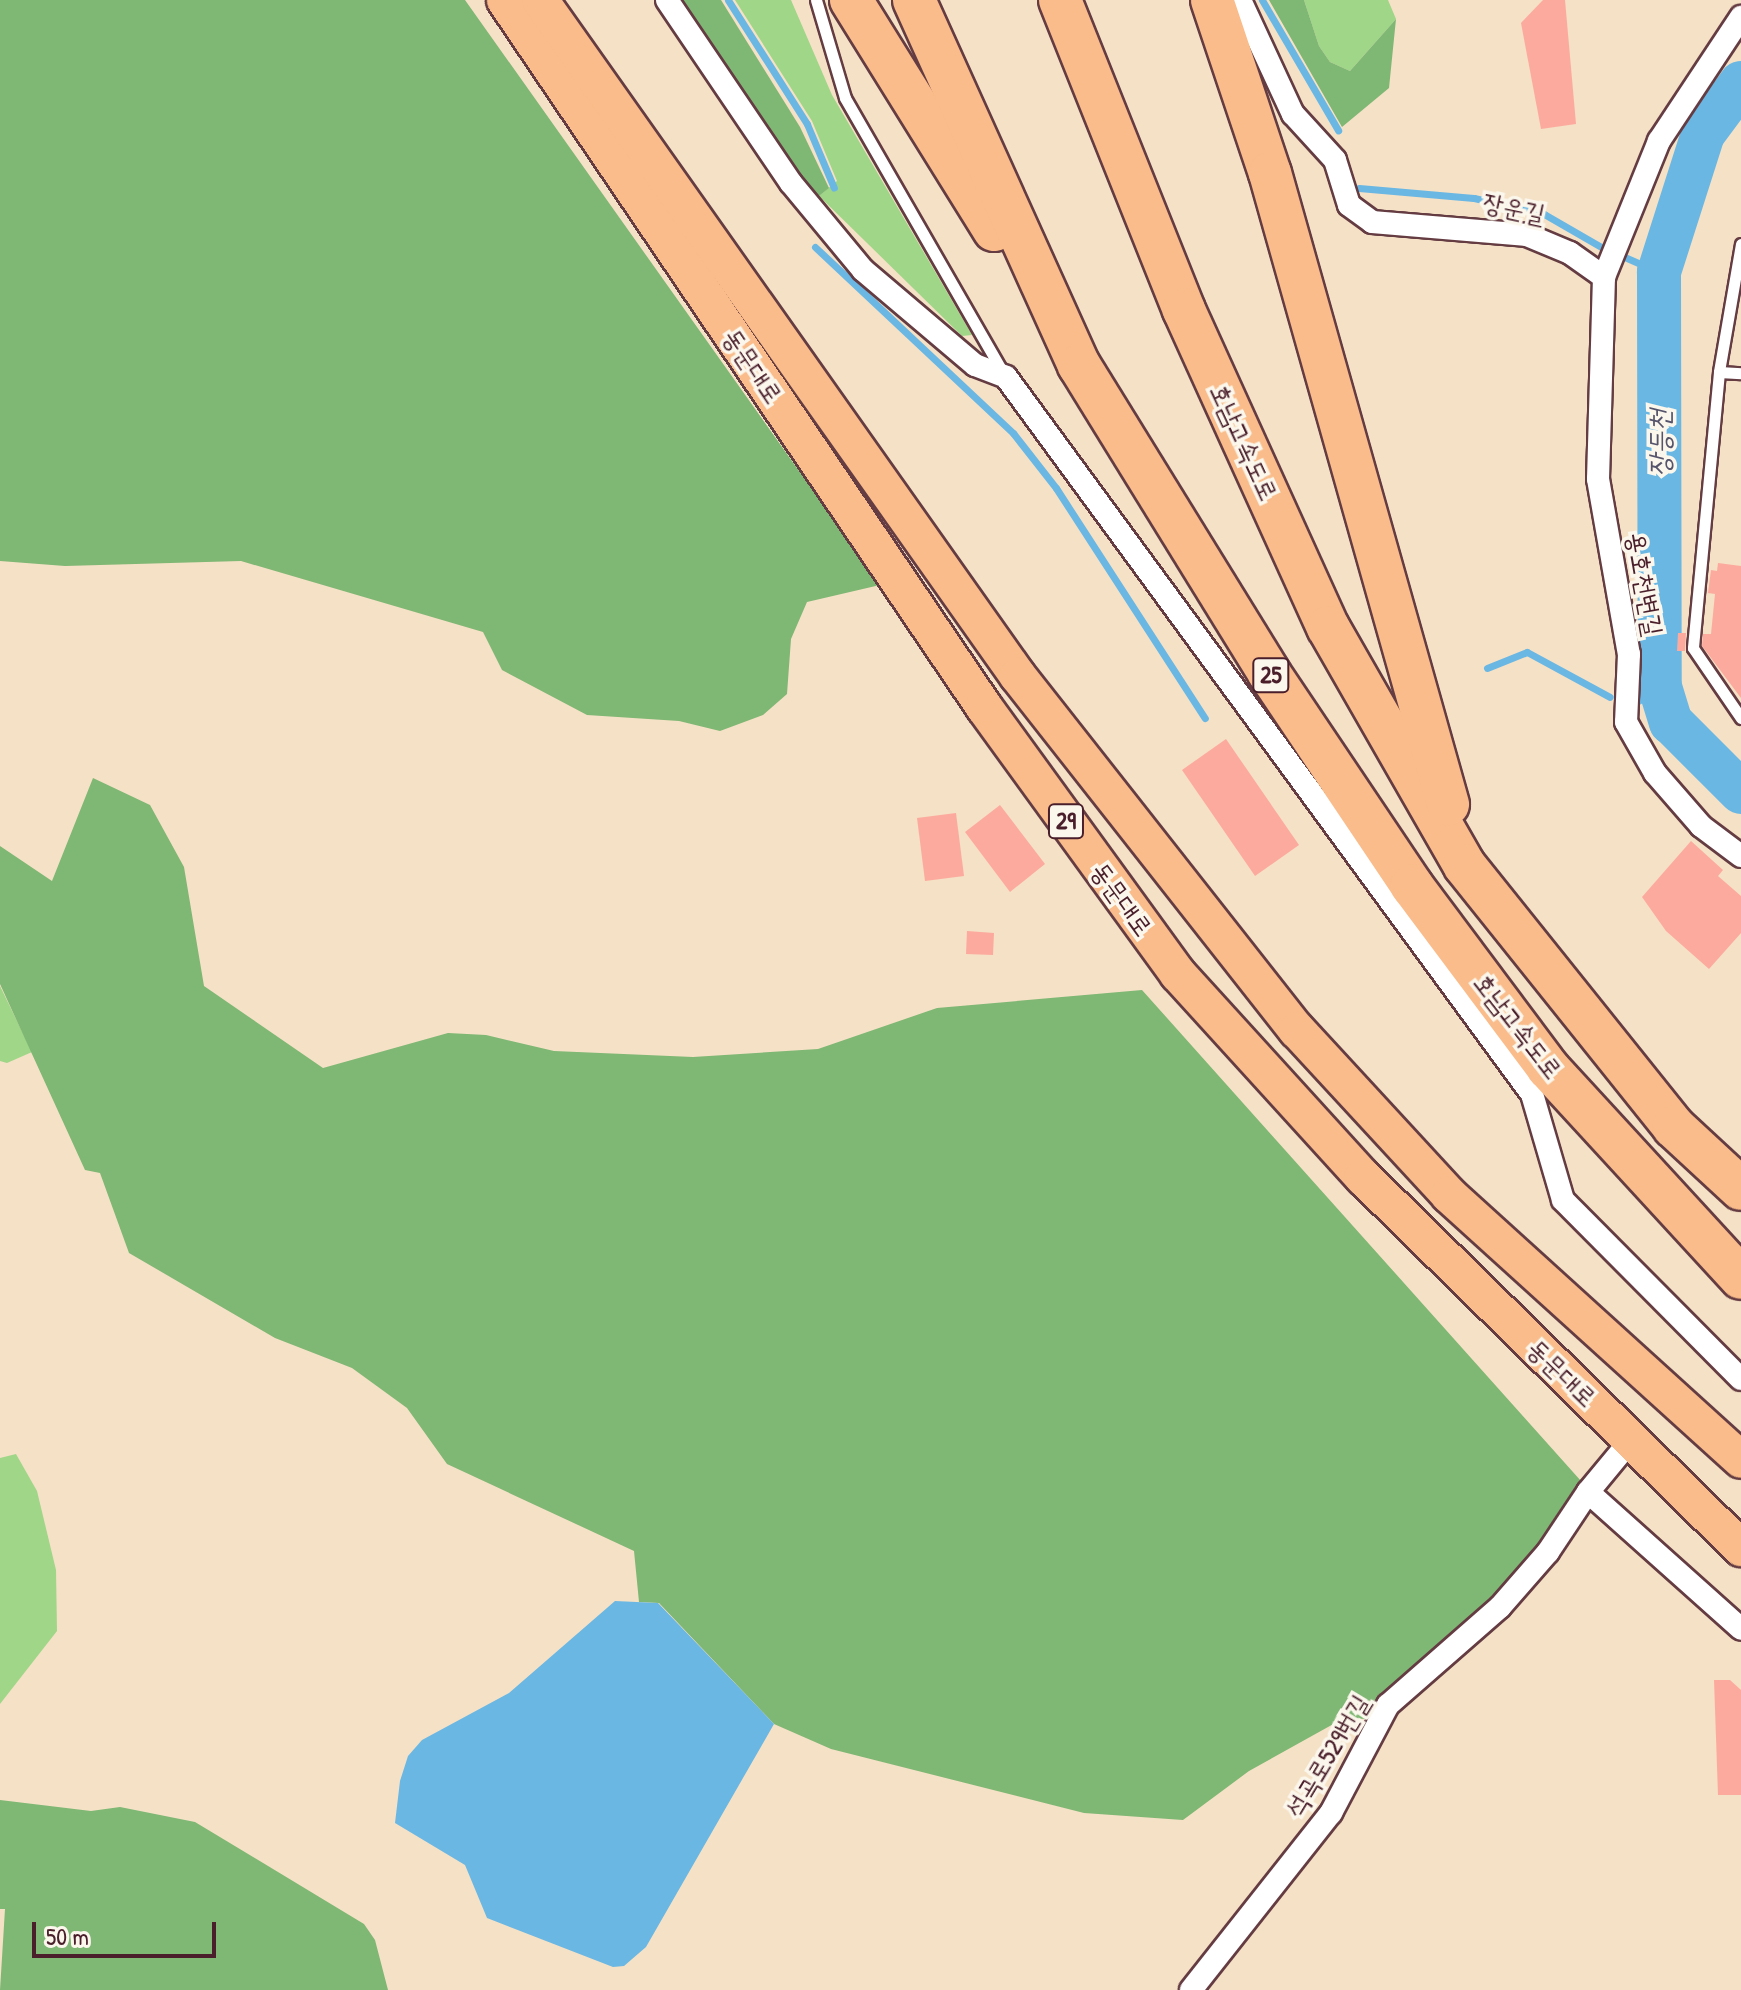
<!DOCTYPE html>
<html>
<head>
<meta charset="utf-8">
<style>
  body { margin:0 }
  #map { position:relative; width:1741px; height:1990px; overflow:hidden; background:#f5e1c6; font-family:"Patrick Hand","Poor Story",sans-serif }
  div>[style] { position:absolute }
  .green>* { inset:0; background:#9fd688 }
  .forest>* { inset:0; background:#7fb774 }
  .water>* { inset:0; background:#6ab7e4 }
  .stream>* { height:7px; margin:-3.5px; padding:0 3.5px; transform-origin:3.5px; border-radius:3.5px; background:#6ab7e4 }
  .river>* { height:44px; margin:-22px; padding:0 22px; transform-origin:22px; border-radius:22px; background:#6ab7e4 }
  .building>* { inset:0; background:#fcaa9e }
  .roads { filter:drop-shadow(2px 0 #643c42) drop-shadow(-2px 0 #643c42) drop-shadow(0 2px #643c42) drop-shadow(0 -2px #643c42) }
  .lane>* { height:11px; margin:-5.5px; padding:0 5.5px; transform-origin:5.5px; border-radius:5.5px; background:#fff }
  .street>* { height:22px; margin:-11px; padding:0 11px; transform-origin:11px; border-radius:11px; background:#fff }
  .primary>* { height:36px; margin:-18px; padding:0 18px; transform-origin:18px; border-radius:18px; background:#f9bc8a }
  .highway>* { height:42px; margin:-21px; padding:0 21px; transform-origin:21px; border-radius:21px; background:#f9bc8a }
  span { translate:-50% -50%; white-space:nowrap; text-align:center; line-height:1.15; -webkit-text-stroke:7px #fbf7ec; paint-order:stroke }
  .shield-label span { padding:2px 6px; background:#fbf7ec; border:2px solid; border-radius:6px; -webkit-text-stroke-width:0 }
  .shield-label { font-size:24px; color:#4a1f2b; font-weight:700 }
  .street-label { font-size:26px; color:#4a1f2b }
  .water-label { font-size:28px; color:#55546c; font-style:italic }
  .scale { position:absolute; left:32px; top:1922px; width:184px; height:36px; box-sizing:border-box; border:4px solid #4a1f2b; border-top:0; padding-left:10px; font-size:24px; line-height:28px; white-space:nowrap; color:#4a1f2b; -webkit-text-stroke:6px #fbf7ec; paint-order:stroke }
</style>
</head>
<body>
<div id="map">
  <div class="green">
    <div style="clip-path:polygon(735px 0,791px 0,832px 95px,972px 335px,962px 336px,819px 196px,837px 181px,812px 121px)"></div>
    <div style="clip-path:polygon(1304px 0,1388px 0,1396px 19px,1350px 71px,1330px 62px,1319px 46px)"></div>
    <div style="clip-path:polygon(0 986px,32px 1052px,7px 1063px,0 1061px)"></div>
    <div style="clip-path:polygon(16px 1454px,37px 1491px,56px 1570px,57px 1631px,0 1704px,0 1458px)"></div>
  </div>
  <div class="forest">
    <div style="clip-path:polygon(0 0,465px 0,880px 585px,807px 602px,791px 639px,787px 694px,763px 715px,720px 731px,679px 721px,587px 715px,502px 670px,483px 632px,241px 561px,65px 566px,0 561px)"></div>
    <div style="clip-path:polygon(677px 0,721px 0,800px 127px,829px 188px,819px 196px,794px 168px)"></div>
    <div style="clip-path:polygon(1269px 0,1304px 0,1319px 46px,1330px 62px,1350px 71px,1396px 19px,1389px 88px,1342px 127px)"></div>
    <div style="clip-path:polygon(93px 778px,150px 805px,184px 867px,204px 986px,323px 1068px,448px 1033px,486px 1035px,554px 1051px,693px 1057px,818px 1049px,937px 1008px,1142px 990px,1581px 1481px,1538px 1547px,1495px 1597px,1382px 1694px,1372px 1720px,1346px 1717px,1249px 1771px,1183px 1820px,1084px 1813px,831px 1749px,774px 1724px,659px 1603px,639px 1602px,634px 1551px,447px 1464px,407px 1408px,352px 1368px,275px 1338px,129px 1253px,100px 1173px,85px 1170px,0 984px,0 846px,52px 881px)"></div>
    <div style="clip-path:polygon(0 1800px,91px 1811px,120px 1807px,195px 1822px,364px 1924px,375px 1940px,388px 1990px,0 1990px,5px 1909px,0 1909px)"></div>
  </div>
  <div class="water">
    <div style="clip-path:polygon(615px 1601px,658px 1603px,774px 1724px,646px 1947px,624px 1966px,613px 1967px,487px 1918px,465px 1865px,395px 1823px,400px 1781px,408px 1756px,422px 1740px,509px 1693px)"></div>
  </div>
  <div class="stream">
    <div style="left:728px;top:0;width:147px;rotate:57.5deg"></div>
    <div style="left:807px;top:124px;width:69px;rotate:67.1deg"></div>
    <div style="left:1262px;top:0;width:151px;rotate:59.7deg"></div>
    <div style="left:1359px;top:188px;width:115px;rotate:5deg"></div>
    <div style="left:1474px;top:198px;width:72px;rotate:12.9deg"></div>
    <div style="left:1544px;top:214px;width:68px;rotate:30deg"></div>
    <div style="left:815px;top:247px;width:272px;rotate:43.2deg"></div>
    <div style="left:1013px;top:433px;width:70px;rotate:52deg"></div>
    <div style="left:1056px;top:488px;width:274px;rotate:57.1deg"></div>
    <div style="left:1620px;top:255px;width:43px;rotate:23.6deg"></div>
    <div style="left:1487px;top:668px;width:43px;rotate:-21.8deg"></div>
    <div style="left:1527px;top:652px;width:94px;rotate:28.5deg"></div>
    <div style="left:1638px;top:701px;width:26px;rotate:-32deg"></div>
  </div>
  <div class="river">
    <div style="left:1741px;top:83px;width:64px;rotate:126.7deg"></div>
    <div style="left:1703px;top:134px;width:145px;rotate:107.7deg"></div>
    <div style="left:1659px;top:272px;width:415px;rotate:89.9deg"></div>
    <div style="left:1660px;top:687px;width:37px;rotate:73deg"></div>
    <div style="left:1671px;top:722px;width:99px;rotate:45deg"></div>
  </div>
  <div class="building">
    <div style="clip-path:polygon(1543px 0,1565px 0,1576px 124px,1541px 129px,1521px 23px)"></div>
    <div style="clip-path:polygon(1718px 563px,1741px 566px,1741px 698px,1702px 646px,1703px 634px,1711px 634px,1715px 594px,1708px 593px,1711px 570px,1717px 571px)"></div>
    <div style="clip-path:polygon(1678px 633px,1686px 633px,1685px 651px,1677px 651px)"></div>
    <div style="clip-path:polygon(1226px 739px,1299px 845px,1255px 876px,1182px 770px)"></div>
    <div style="clip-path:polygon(1000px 805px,1045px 864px,1010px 892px,965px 832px)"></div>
    <div style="clip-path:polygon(956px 813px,964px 876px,925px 881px,917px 818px)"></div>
    <div style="clip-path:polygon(1691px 841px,1723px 870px,1718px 876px,1741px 896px,1741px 933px,1709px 969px,1666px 931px,1642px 897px)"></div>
    <div style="clip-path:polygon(967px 931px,994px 933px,993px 955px,966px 954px)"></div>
    <div style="clip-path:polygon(1714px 1680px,1730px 1680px,1741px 1690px,1741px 1795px,1718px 1795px)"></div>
  </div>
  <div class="roads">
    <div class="lane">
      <div style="left:816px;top:0;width:102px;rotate:73.5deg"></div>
      <div style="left:845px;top:98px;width:317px;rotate:60.1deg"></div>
      <div style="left:1741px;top:244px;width:130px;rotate:99.8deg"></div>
      <div style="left:1719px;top:372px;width:277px;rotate:95.4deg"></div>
      <div style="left:1693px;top:648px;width:85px;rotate:55.6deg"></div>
      <div style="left:1719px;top:372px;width:22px;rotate:3deg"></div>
    </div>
    <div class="street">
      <div style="left:667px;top:0;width:221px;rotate:55.9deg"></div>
      <div style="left:791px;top:183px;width:113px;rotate:50.4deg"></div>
      <div style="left:863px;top:270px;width:147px;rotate:40.3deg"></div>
      <div style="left:975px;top:365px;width:33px;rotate:21deg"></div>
      <div style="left:1006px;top:377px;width:889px;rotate:53.74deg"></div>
      <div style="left:1532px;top:1094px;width:110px;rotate:73.7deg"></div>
      <div style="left:1563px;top:1200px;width:252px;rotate:45.2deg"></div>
      <div style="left:1240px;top:0;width:126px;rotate:65.1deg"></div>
      <div style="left:1293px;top:114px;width:62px;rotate:47.6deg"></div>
      <div style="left:1335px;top:160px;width:47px;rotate:72.7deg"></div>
      <div style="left:1349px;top:205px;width:29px;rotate:36deg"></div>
      <div style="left:1372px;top:222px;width:156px;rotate:4.8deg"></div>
      <div style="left:1527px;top:235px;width:47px;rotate:22.7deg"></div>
      <div style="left:1570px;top:253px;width:42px;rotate:35.2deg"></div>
      <div style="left:1604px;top:277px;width:147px;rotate:-68deg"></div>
      <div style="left:1659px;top:141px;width:149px;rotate:-56.5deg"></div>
      <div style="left:1604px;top:277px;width:202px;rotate:91.7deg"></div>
      <div style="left:1598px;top:479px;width:178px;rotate:80deg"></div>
      <div style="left:1629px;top:654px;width:68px;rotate:92.5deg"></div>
      <div style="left:1626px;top:722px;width:59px;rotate:60.4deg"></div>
      <div style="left:1655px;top:773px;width:70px;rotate:49deg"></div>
      <div style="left:1701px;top:826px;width:50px;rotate:36.9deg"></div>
      <div style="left:1631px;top:1440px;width:67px;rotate:129.6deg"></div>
      <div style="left:1588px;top:1492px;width:205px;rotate:41.8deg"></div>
      <div style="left:1191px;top:1990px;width:226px;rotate:-51.7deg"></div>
      <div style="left:1331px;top:1813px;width:122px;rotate:-62.2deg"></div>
      <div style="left:1388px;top:1705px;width:149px;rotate:-41.2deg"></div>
      <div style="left:1500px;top:1607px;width:73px;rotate:-48.9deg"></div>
      <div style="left:1548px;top:1552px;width:72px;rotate:-56.3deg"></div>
    </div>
    <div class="primary">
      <div style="left:505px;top:0;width:854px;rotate:55.88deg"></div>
      <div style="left:984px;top:707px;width:330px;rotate:54deg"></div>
      <div style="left:1178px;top:974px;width:275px;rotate:47.7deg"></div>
      <div style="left:1363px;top:1177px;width:530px;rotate:44.46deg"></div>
      <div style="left:540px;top:0;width:828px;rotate:54.74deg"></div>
      <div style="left:1018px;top:676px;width:451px;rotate:51.8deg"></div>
      <div style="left:1297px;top:1030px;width:224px;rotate:47.3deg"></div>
      <div style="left:1449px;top:1195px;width:394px;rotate:42.2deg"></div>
    </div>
    <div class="highway">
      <div style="left:851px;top:0;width:271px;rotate:58.1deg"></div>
      <div style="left:914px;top:0;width:401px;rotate:65.7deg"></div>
      <div style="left:1079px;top:365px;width:362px;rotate:58.3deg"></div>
      <div style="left:1269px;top:673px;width:257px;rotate:56.1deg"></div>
      <div style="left:1412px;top:886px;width:227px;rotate:53.2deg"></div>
      <div style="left:1548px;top:1068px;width:285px;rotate:47.4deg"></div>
      <div style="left:1060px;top:0;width:334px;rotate:68.2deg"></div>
      <div style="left:1184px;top:310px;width:348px;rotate:65.6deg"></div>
      <div style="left:1328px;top:627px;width:275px;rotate:60.2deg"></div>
      <div style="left:1465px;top:866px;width:334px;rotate:51.3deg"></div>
      <div style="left:1674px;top:1127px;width:91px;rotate:42.8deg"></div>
      <div style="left:1212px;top:0;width:182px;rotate:71.5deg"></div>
      <div style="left:1270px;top:173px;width:656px;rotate:74.25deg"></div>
    </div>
  </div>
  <div class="shield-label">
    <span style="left:1271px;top:675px">25</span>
    <span style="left:1066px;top:821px">29</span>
  </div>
  <div class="street-label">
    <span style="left:1514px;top:208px;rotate:12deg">장운길</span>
    <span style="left:753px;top:366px;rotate:56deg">동문대로</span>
    <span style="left:1244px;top:442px;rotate:65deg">호남고속도로</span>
    <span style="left:1645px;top:584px;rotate:80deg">용호천변길</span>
    <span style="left:1122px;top:899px;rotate:54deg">동문대로</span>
    <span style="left:1518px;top:1026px;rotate:52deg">호남고속도로</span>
    <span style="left:1562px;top:1373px;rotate:44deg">동문대로</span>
    <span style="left:1327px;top:1756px;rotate:-59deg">석곡로529번길</span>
  </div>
  <div class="water-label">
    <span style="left:1659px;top:443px;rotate:-90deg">장등천</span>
  </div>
  <div class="scale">50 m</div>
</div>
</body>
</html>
